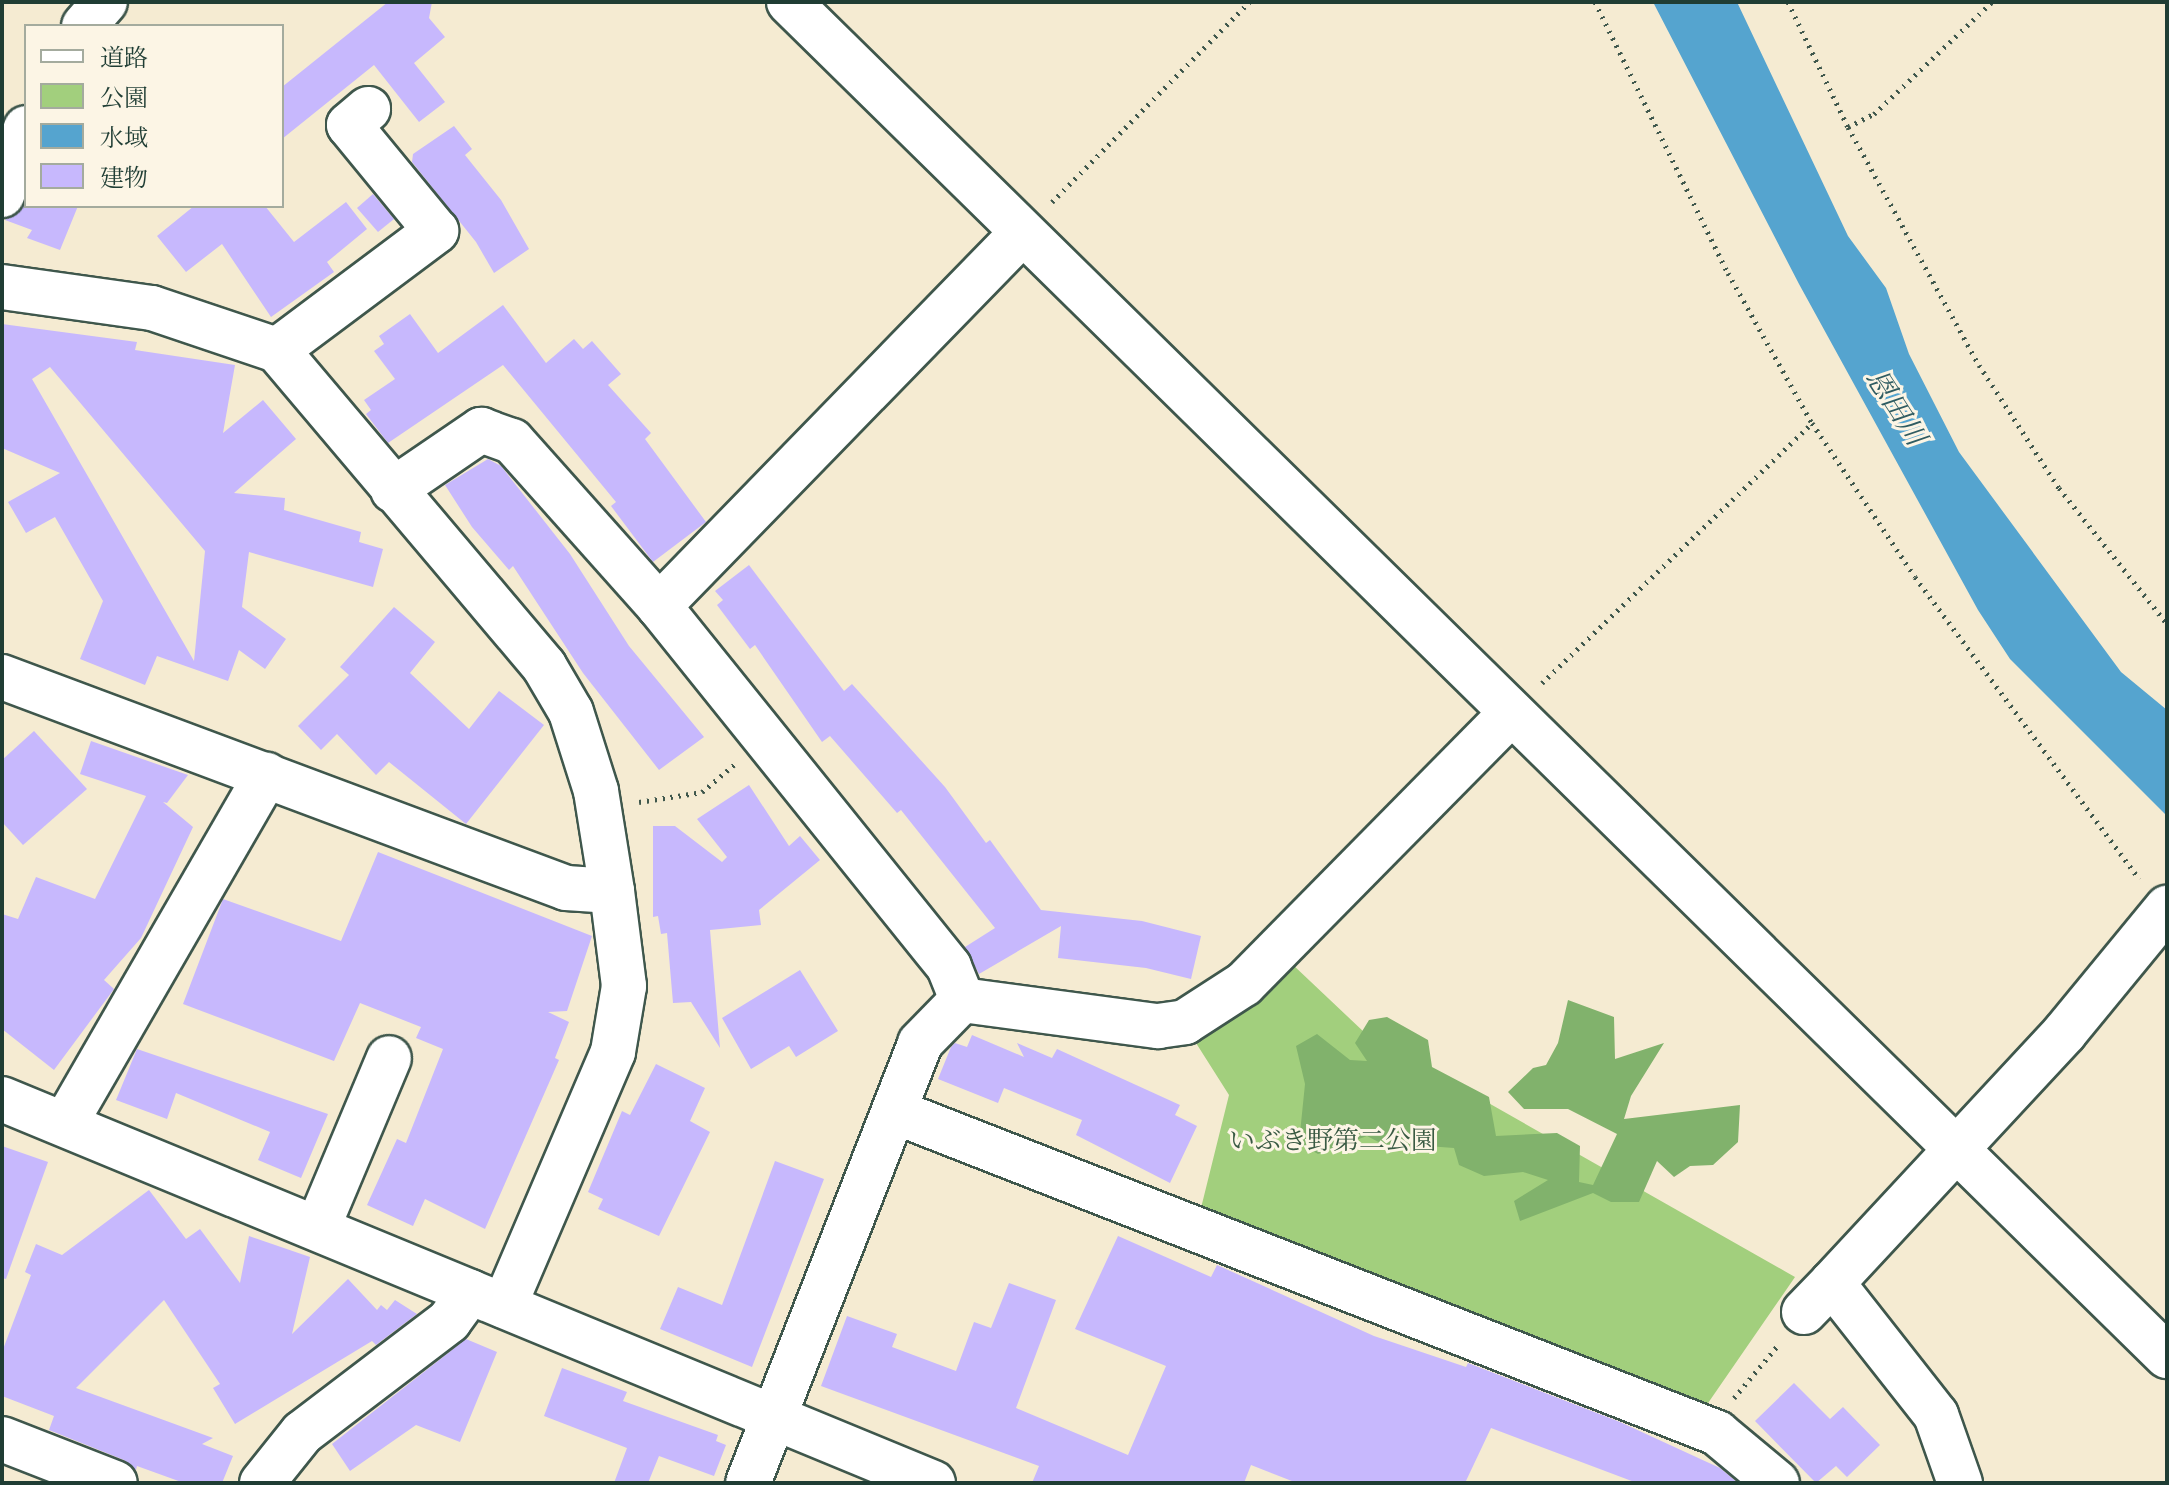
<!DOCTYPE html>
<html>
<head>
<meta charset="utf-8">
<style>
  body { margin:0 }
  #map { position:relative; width:2169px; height:1485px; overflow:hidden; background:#f5ebd2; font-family:"Libre Bodoni","Noto Serif JP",serif }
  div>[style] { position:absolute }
  .green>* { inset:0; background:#a2cf7d }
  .forest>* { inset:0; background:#81b26c }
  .water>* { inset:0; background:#55a4cf }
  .building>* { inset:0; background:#c7b8fd }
  .path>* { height:5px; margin-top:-2.5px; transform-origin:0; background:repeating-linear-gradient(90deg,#3f574c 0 2px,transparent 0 8px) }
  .roads { filter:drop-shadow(2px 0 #3f574c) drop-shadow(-2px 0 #3f574c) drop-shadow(0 2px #3f574c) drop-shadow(0 -2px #3f574c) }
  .minor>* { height:44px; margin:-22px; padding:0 22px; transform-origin:22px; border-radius:22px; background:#fff }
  span { translate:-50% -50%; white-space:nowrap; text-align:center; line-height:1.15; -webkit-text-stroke:6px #fcf5e5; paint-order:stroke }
  .park-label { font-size:26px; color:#395a43 }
  .water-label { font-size:28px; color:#2f5c62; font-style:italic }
  .frame { position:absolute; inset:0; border:4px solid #1f3d34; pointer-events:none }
  .legend { position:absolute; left:24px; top:24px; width:260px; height:184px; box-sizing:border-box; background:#fcf5e5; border:2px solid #a4ab9e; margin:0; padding:10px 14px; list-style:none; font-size:24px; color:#1f3d34 }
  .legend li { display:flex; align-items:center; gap:16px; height:40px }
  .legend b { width:40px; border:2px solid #a4ab9e }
</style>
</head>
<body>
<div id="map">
  <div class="green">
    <div style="clip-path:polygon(1292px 964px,1365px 1033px,1795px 1277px,1706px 1406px,1201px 1208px,1229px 1095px,1196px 1043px,1261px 999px)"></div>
  </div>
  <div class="forest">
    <div style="clip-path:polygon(1568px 1000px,1614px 1017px,1615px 1059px,1664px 1043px,1631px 1096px,1624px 1119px,1740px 1105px,1738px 1142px,1713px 1165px,1690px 1166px,1674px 1177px,1657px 1161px,1639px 1202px,1611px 1202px,1593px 1193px,1520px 1221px,1514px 1201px,1548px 1180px,1523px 1172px,1484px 1176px,1459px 1165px,1454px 1148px,1414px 1145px,1392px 1149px,1367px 1136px,1318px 1154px,1299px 1143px,1305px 1084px,1296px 1046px,1317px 1034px,1350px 1060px,1367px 1061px,1355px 1043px,1369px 1020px,1387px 1017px,1428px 1040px,1432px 1067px,1489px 1097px,1496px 1136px,1557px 1133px,1580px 1146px,1579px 1182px,1593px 1185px,1617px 1134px,1568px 1109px,1524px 1109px,1508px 1092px,1533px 1068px,1546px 1065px,1558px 1043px)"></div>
  </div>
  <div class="water">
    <div style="clip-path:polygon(1653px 2px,1737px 2px,1848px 236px,1886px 288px,1909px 354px,1959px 452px,2121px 672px,2167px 710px,2167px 816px,2010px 659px,1978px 610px,1799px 284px)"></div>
  </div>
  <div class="building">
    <div style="clip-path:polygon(388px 2px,432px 2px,429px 18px,445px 37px,414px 63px,445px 102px,419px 122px,374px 65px,282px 139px,282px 87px)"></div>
    <div style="clip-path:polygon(454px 126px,472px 149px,465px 155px,501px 200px,529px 249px,494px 273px,476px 242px,412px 162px,413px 154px)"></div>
    <div style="clip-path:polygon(373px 194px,394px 219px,378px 232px,357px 208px)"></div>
    <div style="clip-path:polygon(346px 202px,367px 229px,327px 262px,334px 272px,271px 317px,222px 244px,186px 272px,157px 236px,194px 206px,265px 206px,294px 242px)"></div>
    <div style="clip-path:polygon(24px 206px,78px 206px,60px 250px,27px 238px,32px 230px,5px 220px)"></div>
    <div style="clip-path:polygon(503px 305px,546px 363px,574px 339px,583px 349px,592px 341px,621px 374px,608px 385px,651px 433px,645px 439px,706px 522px,653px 562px,611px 506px,616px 502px,503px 365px,388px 443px,366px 414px,371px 410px,364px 400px,395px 379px,374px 351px,384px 344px,379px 336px,410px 314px,438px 353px)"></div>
    <div style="clip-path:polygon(evenodd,2px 324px,137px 342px,135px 350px,235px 365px,223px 433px,263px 400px,296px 439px,234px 493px,285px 498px,284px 510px,361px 532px,359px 542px,383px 549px,373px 587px,249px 552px,242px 607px,286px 639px,265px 669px,239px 650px,228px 681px,157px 656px,145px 685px,80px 659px,103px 601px,55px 517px,26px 533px,8px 502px,60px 473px,2px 448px,2px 324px,50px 367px,205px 551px,194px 661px,32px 379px,50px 367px)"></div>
    <div style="clip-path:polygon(488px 459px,501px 466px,570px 554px,629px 646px,704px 737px,659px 770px,583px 673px,513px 566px,509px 570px,472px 527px,445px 485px)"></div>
    <div style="clip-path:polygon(749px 565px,844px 691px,852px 684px,945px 787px,986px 843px,990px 840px,1041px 910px,1142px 921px,1201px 936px,1191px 979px,1146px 968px,1058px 958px,1061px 926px,979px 974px,965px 947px,995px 928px,901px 810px,897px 813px,830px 736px,822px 742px,755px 645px,750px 649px,717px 605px,723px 600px,715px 591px)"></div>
    <div style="clip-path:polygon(394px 607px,435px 642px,410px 673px,469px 729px,499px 691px,544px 725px,466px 824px,389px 762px,376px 775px,337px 734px,321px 750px,298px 726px,349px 675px,340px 667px)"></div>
    <div style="clip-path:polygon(34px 731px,87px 789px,23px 845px,2px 822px,2px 760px)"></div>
    <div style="clip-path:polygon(91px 741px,188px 775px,167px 803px,163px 802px,193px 827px,141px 938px,104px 980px,114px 989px,54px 1070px,2px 1029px,2px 914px,18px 919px,36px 877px,95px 899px,146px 796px,80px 774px)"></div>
    <div style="clip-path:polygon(749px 785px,789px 846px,800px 836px,820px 860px,759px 910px,761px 925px,710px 930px,720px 1048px,691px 1002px,673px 1003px,667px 933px,661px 934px,658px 916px,653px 917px,653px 826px,675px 826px,722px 862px,727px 857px,697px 819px)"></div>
    <div style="clip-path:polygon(378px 852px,592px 936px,567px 1011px,548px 1012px,569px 1022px,555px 1058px,559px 1060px,485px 1229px,425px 1199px,413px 1226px,367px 1205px,397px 1139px,406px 1143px,443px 1049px,416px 1038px,421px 1027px,360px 1003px,334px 1061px,183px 1004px,223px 899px,341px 941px)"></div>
    <div style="clip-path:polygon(800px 970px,838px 1031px,796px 1057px,789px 1046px,751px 1069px,722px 1018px)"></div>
    <div style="clip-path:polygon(972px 1035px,1024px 1057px,1017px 1043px,1052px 1058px,1057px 1049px,1180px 1105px,1175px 1115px,1197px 1126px,1170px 1183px,1076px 1135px,1082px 1120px,1004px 1088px,998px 1103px,938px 1079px,951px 1047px,955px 1043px,967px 1047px)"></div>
    <div style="clip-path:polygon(137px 1049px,328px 1114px,301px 1178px,258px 1160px,270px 1132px,176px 1093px,167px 1119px,116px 1100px)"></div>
    <div style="clip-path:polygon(656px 1064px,705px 1088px,690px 1121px,710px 1132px,659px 1236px,598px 1209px,603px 1199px,588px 1192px,622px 1111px,630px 1115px)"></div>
    <div style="clip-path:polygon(2px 1146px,48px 1162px,6px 1279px,2px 1278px)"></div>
    <div style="clip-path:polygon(775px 1161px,824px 1179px,752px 1367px,660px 1329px,678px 1287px,722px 1305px)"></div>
    <div style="clip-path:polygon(149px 1190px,186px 1239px,200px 1229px,240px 1283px,249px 1236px,310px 1257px,292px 1334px,348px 1279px,377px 1310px,381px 1305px,387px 1310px,395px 1300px,417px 1314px,376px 1345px,372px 1341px,235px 1424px,213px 1388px,220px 1384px,164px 1300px,76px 1388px,213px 1438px,202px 1444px,233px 1456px,222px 1483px,184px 1483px,137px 1466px,136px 1470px,124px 1460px,49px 1430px,54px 1416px,2px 1396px,2px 1352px,31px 1275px,25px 1272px,36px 1244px,62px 1255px)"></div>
    <div style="clip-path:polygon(1118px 1236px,1211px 1277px,1217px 1265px,1374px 1336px,1466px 1367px,1468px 1363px,1620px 1422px,1720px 1468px,1738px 1483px,1637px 1483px,1491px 1428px,1465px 1483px,1297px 1483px,1251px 1465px,1244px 1483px,1032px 1483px,1039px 1466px,821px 1386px,847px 1316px,897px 1334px,892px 1347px,956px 1371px,974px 1322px,991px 1328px,1009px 1283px,1056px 1300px,1016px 1408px,1128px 1455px,1166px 1366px,1075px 1329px)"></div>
    <div style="clip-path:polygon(466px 1339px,497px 1352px,460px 1442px,416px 1425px,350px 1471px,332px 1444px)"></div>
    <div style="clip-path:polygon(562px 1368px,627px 1392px,623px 1401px,718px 1435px,716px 1441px,726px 1445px,714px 1476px,659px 1456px,648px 1483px,614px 1483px,627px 1448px,544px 1416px)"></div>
    <div style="clip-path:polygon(1794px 1383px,1830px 1419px,1843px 1407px,1880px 1445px,1847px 1477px,1836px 1466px,1816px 1483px,1755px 1421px)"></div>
  </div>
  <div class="path">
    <div style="left:1595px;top:2px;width:302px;rotate:63.9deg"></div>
    <div style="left:1728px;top:273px;width:172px;rotate:60.8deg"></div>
    <div style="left:1812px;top:423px;width:185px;rotate:56.2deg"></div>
    <div style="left:1915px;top:577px;width:376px;rotate:53.4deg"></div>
    <div style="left:1788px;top:2px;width:139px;rotate:64.4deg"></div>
    <div style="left:1848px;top:127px;width:272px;rotate:61.2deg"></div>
    <div style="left:1979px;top:365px;width:147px;rotate:57deg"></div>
    <div style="left:2059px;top:488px;width:174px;rotate:51.5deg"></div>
    <div style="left:1848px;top:127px;width:29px;rotate:-27deg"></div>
    <div style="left:1874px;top:114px;width:163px;rotate:-43.5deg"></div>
    <div style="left:1052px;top:202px;width:281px;rotate:-45.4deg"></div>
    <div style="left:1542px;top:683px;width:375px;rotate:-43.9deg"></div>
    <div style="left:639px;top:802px;width:64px;rotate:-9deg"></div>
    <div style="left:702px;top:792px;width:43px;rotate:-40.3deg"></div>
    <div style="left:1734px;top:1398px;width:70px;rotate:-50.2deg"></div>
  </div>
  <div class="roads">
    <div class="minor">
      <div style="left:789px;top:2px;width:1932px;rotate:44.5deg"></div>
      <div style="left:84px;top:26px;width:32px;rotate:-49deg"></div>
      <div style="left:2px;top:195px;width:71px;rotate:-70.3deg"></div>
      <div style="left:2px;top:287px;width:151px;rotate:8deg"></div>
      <div style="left:152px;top:308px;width:132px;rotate:18.6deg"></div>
      <div style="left:277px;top:350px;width:414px;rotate:49.8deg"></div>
      <div style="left:544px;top:666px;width:53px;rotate:59.6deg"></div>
      <div style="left:571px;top:712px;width:83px;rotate:72.4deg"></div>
      <div style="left:596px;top:791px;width:101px;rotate:80.9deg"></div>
      <div style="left:277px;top:350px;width:199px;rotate:-36.8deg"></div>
      <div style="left:436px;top:231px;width:137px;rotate:-129.4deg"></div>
      <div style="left:349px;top:125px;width:25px;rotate:-40deg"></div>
      <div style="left:393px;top:490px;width:107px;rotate:-34.3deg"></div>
      <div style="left:481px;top:430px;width:33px;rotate:20deg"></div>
      <div style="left:512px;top:441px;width:221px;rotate:48.3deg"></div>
      <div style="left:659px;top:606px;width:463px;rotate:51.2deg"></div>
      <div style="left:949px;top:967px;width:35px;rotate:68deg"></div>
      <div style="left:659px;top:606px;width:519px;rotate:-45.78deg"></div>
      <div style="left:2px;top:677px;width:602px;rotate:20.51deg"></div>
      <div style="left:566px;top:888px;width:46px;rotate:3.7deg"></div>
      <div style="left:612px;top:891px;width:96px;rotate:82.8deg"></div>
      <div style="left:624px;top:986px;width:67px;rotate:99.5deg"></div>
      <div style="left:613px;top:1052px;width:276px;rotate:113.2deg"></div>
      <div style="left:962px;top:1000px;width:198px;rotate:7.6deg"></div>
      <div style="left:1158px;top:1026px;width:27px;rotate:-8deg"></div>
      <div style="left:1185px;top:1022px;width:70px;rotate:-32.8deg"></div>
      <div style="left:1244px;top:984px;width:380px;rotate:-45.4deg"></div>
      <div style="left:2px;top:1099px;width:1007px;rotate:22.41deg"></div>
      <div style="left:896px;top:1112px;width:882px;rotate:21.35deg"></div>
      <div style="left:1717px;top:1433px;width:78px;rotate:39.8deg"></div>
      <div style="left:66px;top:1122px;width:401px;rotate:-60deg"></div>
      <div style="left:318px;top:1227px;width:183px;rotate:-67.2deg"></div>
      <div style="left:1804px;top:1312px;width:40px;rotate:-46deg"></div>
      <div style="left:2px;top:1439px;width:121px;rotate:21.3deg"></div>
      <div style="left:262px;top:1483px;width:64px;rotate:-51.3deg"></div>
      <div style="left:302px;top:1433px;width:185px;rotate:-37.3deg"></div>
      <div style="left:449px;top:1321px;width:36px;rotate:-54deg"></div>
      <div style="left:748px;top:1483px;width:472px;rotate:-68.6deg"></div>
      <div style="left:920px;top:1043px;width:60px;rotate:-45.7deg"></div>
      <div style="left:1960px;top:1483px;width:72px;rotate:-109.4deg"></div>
      <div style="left:1936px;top:1415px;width:168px;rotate:-128.2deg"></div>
      <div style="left:1832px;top:1283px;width:342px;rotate:-47.1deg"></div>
      <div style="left:2065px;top:1032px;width:161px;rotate:-50.6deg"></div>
    </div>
  </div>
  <div class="park-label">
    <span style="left:1333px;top:1142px">いぶき野第二公園</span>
  </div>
  <div class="water-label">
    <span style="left:1895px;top:408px;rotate:57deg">恩田川</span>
  </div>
  <div class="frame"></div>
  <ul class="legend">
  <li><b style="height:10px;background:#fff"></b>道路</li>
  <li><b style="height:22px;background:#a2cf7d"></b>公園</li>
  <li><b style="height:22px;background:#55a4cf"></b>水域</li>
  <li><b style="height:22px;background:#c7b8fd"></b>建物</li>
  </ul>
</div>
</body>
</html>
